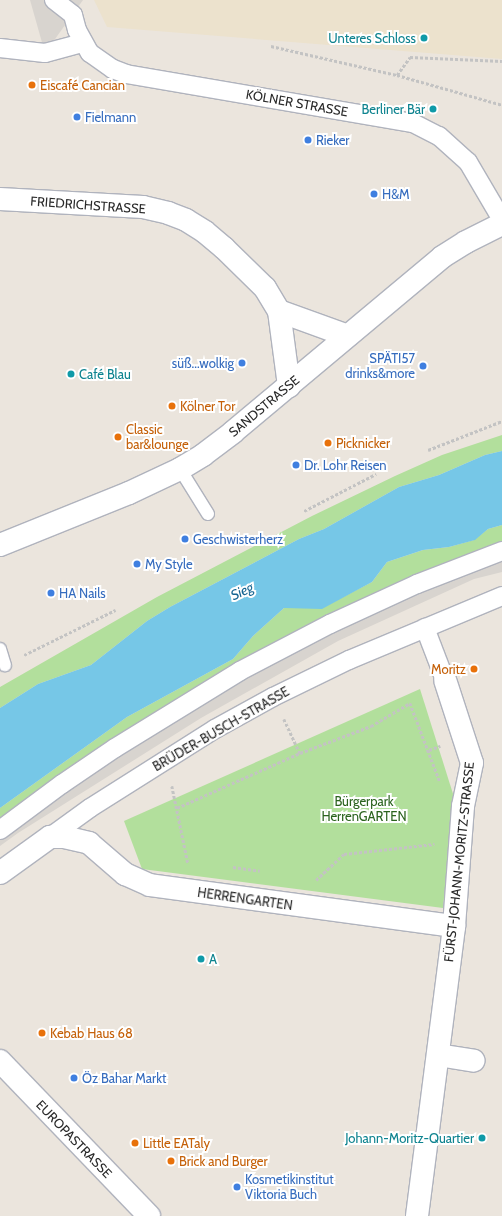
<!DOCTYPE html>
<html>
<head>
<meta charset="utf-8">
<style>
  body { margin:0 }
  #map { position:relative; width:502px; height:1216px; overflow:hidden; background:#ebe5dd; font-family:Cabin,sans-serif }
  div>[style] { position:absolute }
  .education>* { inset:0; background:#ece2cd }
  .green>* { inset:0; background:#b2df9c }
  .plaza>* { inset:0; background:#d8d4cf }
  .water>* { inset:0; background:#76c7e7 }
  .path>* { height:2.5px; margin-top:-1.25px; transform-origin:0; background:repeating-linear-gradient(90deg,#c3c3c3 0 3px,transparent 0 5px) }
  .roads { filter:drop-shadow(1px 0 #b0b3bd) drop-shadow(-1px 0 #b0b3bd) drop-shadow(0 1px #b0b3bd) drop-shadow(0 -1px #b0b3bd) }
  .service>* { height:12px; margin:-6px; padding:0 6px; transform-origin:6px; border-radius:6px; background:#fff }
  .pedestrian>* { height:18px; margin:-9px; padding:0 9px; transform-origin:9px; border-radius:9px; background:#fff }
  .minor>* { height:22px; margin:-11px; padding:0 11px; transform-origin:11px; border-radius:11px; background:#fff }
  .tertiary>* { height:22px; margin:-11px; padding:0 11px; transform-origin:11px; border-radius:11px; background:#fff }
  .secondary>* { height:22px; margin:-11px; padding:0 11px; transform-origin:11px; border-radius:11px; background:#fff }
  .dots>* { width:11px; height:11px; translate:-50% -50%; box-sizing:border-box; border:2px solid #fff; border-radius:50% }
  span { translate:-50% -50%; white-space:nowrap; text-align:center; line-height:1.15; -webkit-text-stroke:4px #fff; paint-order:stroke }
  .culture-label { font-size:13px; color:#0d838f }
  .right { translate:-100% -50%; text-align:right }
  .left { translate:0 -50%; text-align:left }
  .food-label { font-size:13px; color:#c56008 }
  .street-label { font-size:13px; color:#2a2a2a }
  .shop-label { font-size:13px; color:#366cbe }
  .park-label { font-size:13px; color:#2b631e }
  .water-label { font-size:14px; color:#156592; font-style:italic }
</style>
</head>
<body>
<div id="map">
  <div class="education">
    <div style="clip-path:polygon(94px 0,502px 0,502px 59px,107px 27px)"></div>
  </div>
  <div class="green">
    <div style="clip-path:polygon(502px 435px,502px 451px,485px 455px,439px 475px,399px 487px,324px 529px,299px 539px,170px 607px,147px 621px,91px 665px,38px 684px,0 708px,0 687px,157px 597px,312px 516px,395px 476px,442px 455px)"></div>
    <div style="clip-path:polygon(502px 525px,502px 548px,0 827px,0 808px,127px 717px,233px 659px,253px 636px,284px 608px,322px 608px,372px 582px,387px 562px,423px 550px,449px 547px,474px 540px,488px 529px)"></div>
    <div style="clip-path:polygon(420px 689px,454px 797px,443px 908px,142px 869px,124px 821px)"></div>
  </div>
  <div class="plaza">
    <div style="clip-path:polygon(30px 0,83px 0,45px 53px)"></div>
    <div style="clip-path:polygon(502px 548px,502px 572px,474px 579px,338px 641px,201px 718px,18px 833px,0 846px,0 827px,145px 726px)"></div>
  </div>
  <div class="water">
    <div style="clip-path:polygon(502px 451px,502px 525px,488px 529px,475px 540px,449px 547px,423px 550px,387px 562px,372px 582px,322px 609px,284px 608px,253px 636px,233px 659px,127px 717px,0 808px,0 708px,38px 684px,91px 665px,147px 621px,170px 607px,299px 539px,324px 529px,399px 487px,439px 475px,485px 455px)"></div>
  </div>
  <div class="path">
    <div style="left:271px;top:46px;width:129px;rotate:13deg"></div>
    <div style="left:397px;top:75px;width:109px;rotate:15.9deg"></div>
    <div style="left:397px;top:75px;width:22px;rotate:-54deg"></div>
    <div style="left:410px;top:57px;width:92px;rotate:2.5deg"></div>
    <div style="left:428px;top:450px;width:79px;rotate:-21.4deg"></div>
    <div style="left:304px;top:511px;width:81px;rotate:-27.2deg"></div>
    <div style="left:24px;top:655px;width:102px;rotate:-26.3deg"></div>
    <div style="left:284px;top:719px;width:38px;rotate:65deg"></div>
    <div style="left:429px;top:750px;width:12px;rotate:-20deg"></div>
    <div style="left:172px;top:786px;width:79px;rotate:78.3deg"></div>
    <div style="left:177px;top:808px;width:135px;rotate:-24.1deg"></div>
    <div style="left:300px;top:753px;width:76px;rotate:-20.8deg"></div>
    <div style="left:371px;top:726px;width:45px;rotate:-30.5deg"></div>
    <div style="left:410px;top:703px;width:85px;rotate:69.2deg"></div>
    <div style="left:233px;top:867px;width:27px;rotate:8deg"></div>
    <div style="left:316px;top:880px;width:38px;rotate:-43deg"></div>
    <div style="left:344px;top:854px;width:91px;rotate:-6.3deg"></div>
  </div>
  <div class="roads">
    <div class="service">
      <div style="left:180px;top:469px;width:53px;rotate:58.1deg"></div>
      <div style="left:0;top:649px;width:17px;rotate:73deg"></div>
    </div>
    <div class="pedestrian">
      <div style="left:54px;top:0;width:24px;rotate:38deg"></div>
      <div style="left:73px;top:15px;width:16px;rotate:75deg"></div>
      <div style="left:77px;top:30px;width:26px;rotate:61deg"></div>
      <div style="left:90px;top:53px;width:28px;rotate:35deg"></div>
      <div style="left:113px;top:69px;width:14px;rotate:21deg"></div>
      <div style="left:126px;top:74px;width:291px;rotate:9.7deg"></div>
      <div style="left:413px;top:123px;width:29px;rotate:27deg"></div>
      <div style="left:439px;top:136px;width:39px;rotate:42deg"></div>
      <div style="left:468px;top:162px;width:67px;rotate:59.6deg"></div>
      <div style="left:0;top:48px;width:45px;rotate:6.3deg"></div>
      <div style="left:45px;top:53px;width:39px;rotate:-15deg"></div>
      <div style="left:425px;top:628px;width:56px;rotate:69deg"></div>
      <div style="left:0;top:830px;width:77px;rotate:-36.6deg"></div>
      <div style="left:62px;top:784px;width:64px;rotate:-34.2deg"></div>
      <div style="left:115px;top:748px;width:147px;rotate:-31.6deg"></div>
      <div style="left:240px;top:671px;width:102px;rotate:-27.6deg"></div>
      <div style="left:330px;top:624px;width:96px;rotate:-24.7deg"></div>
      <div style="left:417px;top:584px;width:91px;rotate:-21.2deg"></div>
      <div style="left:50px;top:837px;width:49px;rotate:-35.9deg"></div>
      <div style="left:90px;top:808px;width:148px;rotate:-32.3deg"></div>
      <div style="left:215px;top:729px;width:66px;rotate:-28.9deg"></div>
      <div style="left:273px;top:697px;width:85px;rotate:-26deg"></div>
      <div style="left:349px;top:660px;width:166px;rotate:-22.7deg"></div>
    </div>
    <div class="minor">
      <div style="left:0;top:199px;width:143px;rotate:3.2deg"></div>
      <div style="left:143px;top:207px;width:26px;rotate:13deg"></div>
      <div style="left:168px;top:213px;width:19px;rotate:21deg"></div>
      <div style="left:186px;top:220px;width:22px;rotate:32deg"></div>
      <div style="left:205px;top:232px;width:25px;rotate:40deg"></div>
      <div style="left:224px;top:248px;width:57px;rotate:44.3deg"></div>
      <div style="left:265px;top:288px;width:27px;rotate:59deg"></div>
      <div style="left:279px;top:311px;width:76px;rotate:82.4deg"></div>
      <div style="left:279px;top:311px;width:73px;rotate:19.9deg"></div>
      <div style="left:0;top:873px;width:62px;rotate:-35.8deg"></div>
      <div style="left:50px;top:837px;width:14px"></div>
      <div style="left:64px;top:837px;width:26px;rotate:13deg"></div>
      <div style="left:89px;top:843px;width:48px;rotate:40.7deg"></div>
      <div style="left:125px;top:874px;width:27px;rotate:24deg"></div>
      <div style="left:150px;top:885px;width:307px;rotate:7.7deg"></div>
      <div style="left:438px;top:1055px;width:36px;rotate:9deg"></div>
      <div style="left:417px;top:1216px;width:292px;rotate:-82.7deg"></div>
      <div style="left:454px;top:926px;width:120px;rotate:-85.7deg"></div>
      <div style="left:463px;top:806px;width:44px;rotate:-78.2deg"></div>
      <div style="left:472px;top:763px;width:87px;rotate:-108deg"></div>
    </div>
    <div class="tertiary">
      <div style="left:0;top:1061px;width:215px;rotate:46.1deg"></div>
    </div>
    <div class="secondary">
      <div style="left:0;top:545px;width:139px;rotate:-22deg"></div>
      <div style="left:129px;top:493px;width:56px;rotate:-25.2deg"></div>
      <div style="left:180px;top:469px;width:27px;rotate:-31deg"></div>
      <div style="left:203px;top:455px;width:38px;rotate:-37deg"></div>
      <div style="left:233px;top:432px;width:273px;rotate:-39.9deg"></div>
      <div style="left:442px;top:257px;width:28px;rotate:-32deg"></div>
      <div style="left:466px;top:242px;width:40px;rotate:-26.6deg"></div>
    </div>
  </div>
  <div class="dots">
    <div style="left:424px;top:38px;background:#0f9aa8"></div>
    <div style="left:32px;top:85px;background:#e8710a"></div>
    <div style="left:433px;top:109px;background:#0f9aa8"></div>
    <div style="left:77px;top:117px;background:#3f7fe0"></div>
    <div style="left:308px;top:140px;background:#3f7fe0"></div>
    <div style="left:374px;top:194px;background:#3f7fe0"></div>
    <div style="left:242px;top:363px;background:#3f7fe0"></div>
    <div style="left:423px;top:366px;background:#3f7fe0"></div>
    <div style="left:71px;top:374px;background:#0f9aa8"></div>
    <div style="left:172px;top:406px;background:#e8710a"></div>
    <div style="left:118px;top:437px;background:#e8710a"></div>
    <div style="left:328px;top:443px;background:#e8710a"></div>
    <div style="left:296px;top:465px;background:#3f7fe0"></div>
    <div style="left:185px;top:539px;background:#3f7fe0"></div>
    <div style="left:137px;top:564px;background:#3f7fe0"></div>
    <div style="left:51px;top:593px;background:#3f7fe0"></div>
    <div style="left:474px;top:669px;background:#e8710a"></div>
    <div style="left:201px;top:959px;background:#0f9aa8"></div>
    <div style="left:42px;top:1033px;background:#e8710a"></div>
    <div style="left:74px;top:1078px;background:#3f7fe0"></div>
    <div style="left:482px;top:1138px;background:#0f9aa8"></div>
    <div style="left:135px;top:1143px;background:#e8710a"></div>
    <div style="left:171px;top:1161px;background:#e8710a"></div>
    <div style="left:237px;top:1187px;background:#3f7fe0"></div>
  </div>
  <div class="culture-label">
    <span class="right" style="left:416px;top:38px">Unteres Schloss</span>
    <span class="right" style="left:425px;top:109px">Berliner Bär</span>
    <span class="left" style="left:79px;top:374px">Café Blau</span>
    <span class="left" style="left:209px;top:959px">A</span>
    <span class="right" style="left:474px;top:1138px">Johann-Moritz-Quartier</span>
  </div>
  <div class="food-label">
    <span class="left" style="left:40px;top:85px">Eiscafé Cancian</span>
    <span class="left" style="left:180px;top:406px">Kölner Tor</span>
    <span class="left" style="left:126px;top:437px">Classic<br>bar&amp;lounge</span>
    <span class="left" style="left:336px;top:443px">Picknicker</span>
    <span class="right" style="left:466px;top:669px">Moritz</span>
    <span class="left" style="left:50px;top:1033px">Kebab Haus 68</span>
    <span class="left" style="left:143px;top:1143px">Little EATaly</span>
    <span class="left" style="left:179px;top:1161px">Brick and Burger</span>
  </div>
  <div class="street-label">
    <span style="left:297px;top:103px;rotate:10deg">KÖLNER STRASSE</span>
    <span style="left:88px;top:205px;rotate:4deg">FRIEDRICHSTRASSE</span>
    <span style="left:264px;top:406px;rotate:-40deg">SANDSTRASSE</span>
    <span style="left:221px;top:729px;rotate:-30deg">BRÜDER-BUSCH-STRASSE</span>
    <span style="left:459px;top:862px;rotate:-84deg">FÜRST-JOHANN-MORITZ-STRASSE</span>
    <span style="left:245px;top:899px;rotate:8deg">HERRENGARTEN</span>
    <span style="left:74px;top:1139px;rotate:46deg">EUROPASTRASSE</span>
  </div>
  <div class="shop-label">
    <span class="left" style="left:85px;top:117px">Fielmann</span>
    <span class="left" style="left:316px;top:140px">Rieker</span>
    <span class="left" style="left:382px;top:194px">H&amp;M</span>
    <span class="right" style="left:415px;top:366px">SPÄTI57<br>drinks&amp;more</span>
    <span class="right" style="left:234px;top:363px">süß...wolkig</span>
    <span class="left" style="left:304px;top:465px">Dr. Lohr Reisen</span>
    <span class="left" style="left:193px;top:539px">Geschwisterherz</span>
    <span class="left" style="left:145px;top:564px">My Style</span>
    <span class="left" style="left:59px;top:593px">HA Nails</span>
    <span class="left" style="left:82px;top:1078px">Öz Bahar Markt</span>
    <span class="left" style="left:245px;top:1187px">Kosmetikinstitut<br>Viktoria Buch</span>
  </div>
  <div class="park-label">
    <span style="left:364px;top:809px">Bürgerpark<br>HerrenGARTEN</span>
  </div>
  <div class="water-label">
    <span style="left:242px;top:591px;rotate:-25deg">Sieg</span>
  </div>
</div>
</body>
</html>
